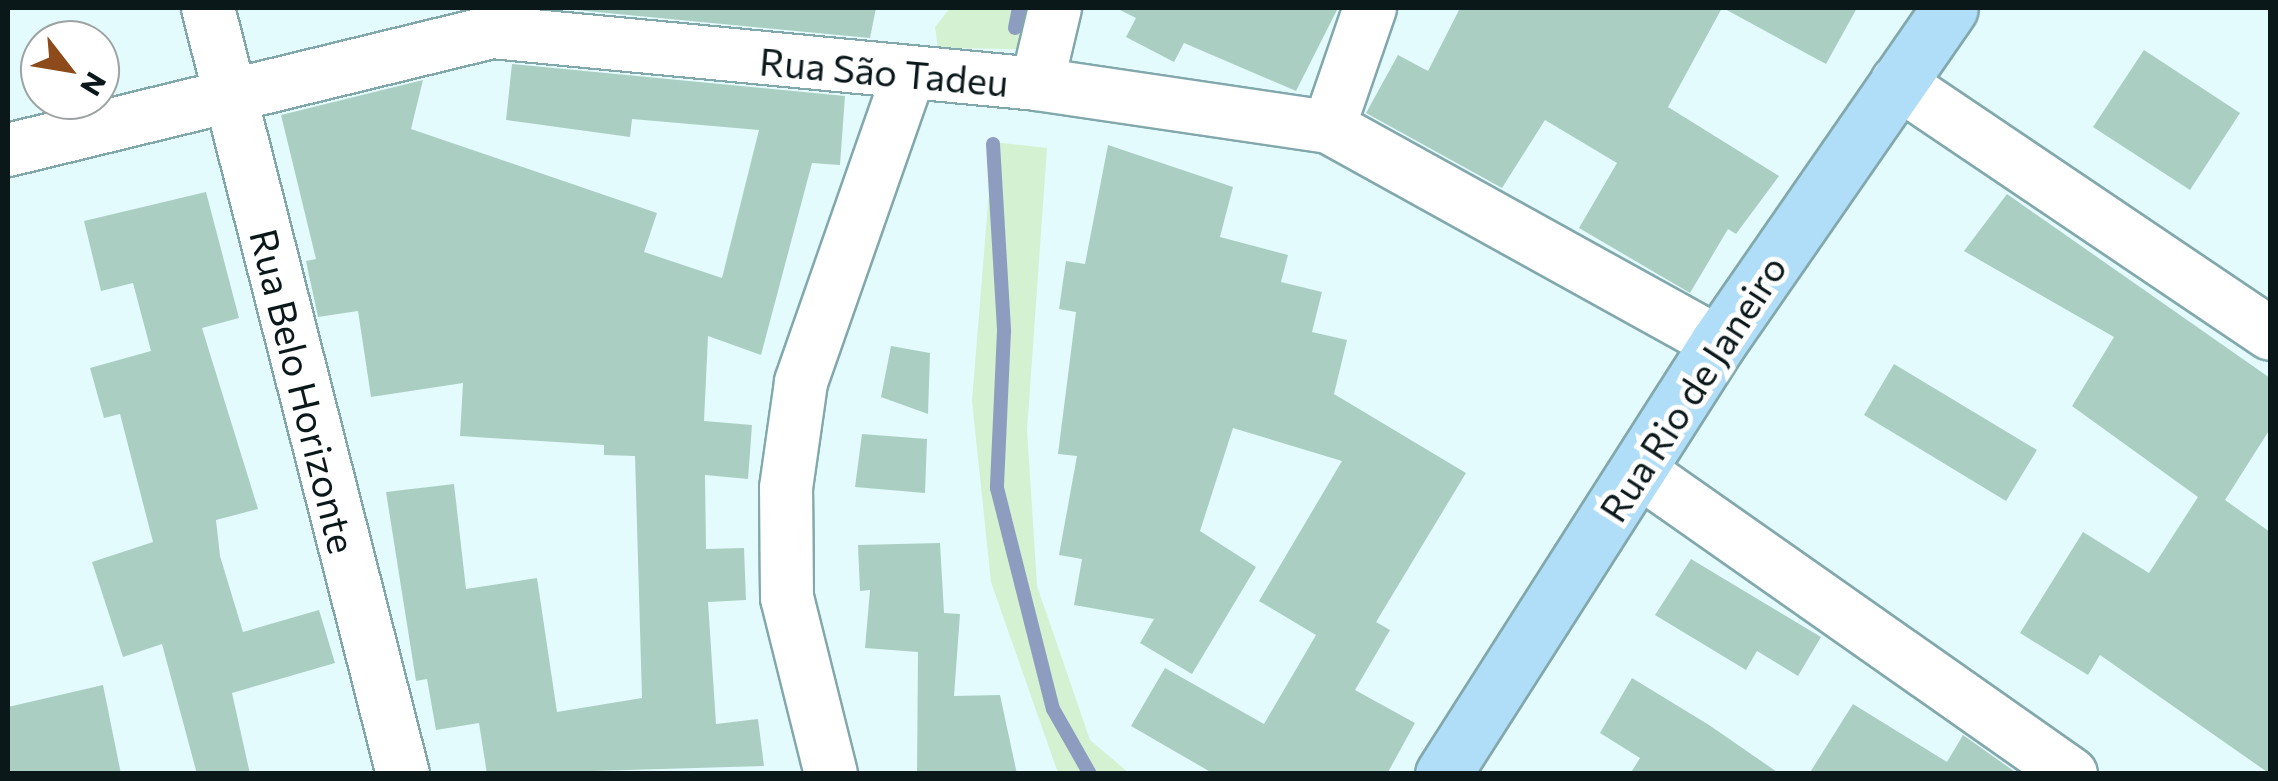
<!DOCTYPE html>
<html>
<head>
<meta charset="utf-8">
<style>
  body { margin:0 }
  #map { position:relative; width:2278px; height:781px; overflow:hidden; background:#e3fbfd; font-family:Commissioner,sans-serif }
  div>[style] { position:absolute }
  .green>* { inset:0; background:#d4f1d1 }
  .stream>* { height:14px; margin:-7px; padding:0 7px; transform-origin:7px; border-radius:7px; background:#8d9dbf }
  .building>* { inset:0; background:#abcec2 }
  .roads { filter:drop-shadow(2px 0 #83a8ac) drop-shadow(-2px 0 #83a8ac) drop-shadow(0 2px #83a8ac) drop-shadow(0 -2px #83a8ac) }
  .minor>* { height:52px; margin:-26px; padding:0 26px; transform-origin:26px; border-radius:26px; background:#fff }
  .major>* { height:55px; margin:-27.5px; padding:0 27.5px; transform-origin:27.5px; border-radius:27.5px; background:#b0ddf7 }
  span { translate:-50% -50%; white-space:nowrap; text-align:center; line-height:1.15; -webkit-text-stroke:10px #fff; paint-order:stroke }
  .street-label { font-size:38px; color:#0a181a }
  .frame { position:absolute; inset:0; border:10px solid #0a181a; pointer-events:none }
  .north { position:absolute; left:20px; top:20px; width:100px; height:100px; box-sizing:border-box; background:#fff; border:2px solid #9da3a3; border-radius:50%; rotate:121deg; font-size:28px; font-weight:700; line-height:40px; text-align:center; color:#0a181a }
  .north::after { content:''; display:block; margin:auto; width:35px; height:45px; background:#8d4a1a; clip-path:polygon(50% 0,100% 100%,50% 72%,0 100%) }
</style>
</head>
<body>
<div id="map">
  <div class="green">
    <div style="clip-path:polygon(950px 8px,1036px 8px,1019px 49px,938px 48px,935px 27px)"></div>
    <div style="clip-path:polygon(993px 142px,1047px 148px,1027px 430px,1037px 586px,1090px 740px,1129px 773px,1058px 773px,991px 582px,972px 401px)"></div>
  </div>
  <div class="stream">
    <div style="left:1015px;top:28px;width:20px;rotate:-79deg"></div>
    <div style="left:993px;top:144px;width:187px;rotate:86.6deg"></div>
    <div style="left:1004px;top:331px;width:157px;rotate:92.6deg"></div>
    <div style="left:997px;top:488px;width:228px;rotate:75.8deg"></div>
    <div style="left:1053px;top:709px;width:75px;rotate:60.4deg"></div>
  </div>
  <div class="building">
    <div style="clip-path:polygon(555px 8px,876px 8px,870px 38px)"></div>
    <div style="clip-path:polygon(1116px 8px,1338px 8px,1296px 91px,1184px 43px,1174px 62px,1126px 37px,1136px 18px)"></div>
    <div style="clip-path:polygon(1460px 8px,1722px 8px,1668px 107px,1779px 176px,1736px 234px,1728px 229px,1690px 293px,1579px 228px,1617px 163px,1545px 120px,1502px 188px,1366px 113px,1398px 55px,1428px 71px)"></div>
    <div style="clip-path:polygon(1723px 8px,1857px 8px,1826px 64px)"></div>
    <div style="clip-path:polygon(2144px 50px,2240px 113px,2190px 190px,2093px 127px)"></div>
    <div style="clip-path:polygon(512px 64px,845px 96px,840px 165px,812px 163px,761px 355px,708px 336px,704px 421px,752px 425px,748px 479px,705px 475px,706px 549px,744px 548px,746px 600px,708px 602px,716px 724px,758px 719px,764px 766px,487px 774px,479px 723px,436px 730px,427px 679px,416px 681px,386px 492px,454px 484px,466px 589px,537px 578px,557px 712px,642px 698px,635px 456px,604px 455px,604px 445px,460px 436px,463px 383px,371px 397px,358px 311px,318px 317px,306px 261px,316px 259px,281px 115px,423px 80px,411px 129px,657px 213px,644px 252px,722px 278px,759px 130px,632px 119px,630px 137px,506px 120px)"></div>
    <div style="clip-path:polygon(1108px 145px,1233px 187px,1220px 237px,1288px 255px,1281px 282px,1322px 292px,1312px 332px,1347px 340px,1334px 394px,1466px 473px,1376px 622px,1390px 630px,1355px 690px,1415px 723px,1387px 774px,1214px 774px,1131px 726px,1165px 668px,1264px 724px,1316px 635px,1259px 601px,1342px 461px,1233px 428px,1200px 531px,1256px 567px,1192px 674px,1140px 643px,1154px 619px,1074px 605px,1082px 559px,1059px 555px,1077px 456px,1058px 454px,1076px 312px,1059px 309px,1066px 261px,1085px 264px)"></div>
    <div style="clip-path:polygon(206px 192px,239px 318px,202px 328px,258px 509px,216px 520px,220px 556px,243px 632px,319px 610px,335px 663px,232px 693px,250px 774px,197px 774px,162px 644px,123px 657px,92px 562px,153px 542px,120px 414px,104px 418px,90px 368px,151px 351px,133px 283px,101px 291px,84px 221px)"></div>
    <div style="clip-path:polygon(2007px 194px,2270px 378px,2270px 429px,2225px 500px,2270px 532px,2270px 774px,2100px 655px,2088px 675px,2020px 633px,2083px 532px,2149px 573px,2198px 497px,2072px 406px,2114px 337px,1964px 251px)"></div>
    <div style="clip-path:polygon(891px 346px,930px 353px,928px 414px,881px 397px)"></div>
    <div style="clip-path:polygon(1894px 364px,2037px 450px,2006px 501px,1864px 415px)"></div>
    <div style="clip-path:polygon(862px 434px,927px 439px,925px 493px,855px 487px)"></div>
    <div style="clip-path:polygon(940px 543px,944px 613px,960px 614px,954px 696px,1000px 695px,1017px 774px,917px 774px,918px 652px,865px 648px,870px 590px,860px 591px,858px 545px)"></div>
    <div style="clip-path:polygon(1691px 559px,1821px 637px,1798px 676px,1757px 651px,1746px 670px,1655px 615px)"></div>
    <div style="clip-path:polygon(1632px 678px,1709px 725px,1780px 774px,1630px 774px,1640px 758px,1600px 733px)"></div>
    <div style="clip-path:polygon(103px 685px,121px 774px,8px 774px,8px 707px)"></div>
    <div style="clip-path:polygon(1853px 704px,1947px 762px,1963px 735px,2018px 774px,1809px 774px)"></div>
  </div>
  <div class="roads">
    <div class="minor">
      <div style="left:208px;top:8px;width:790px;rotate:75.72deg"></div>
      <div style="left:1897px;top:82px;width:450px;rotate:34deg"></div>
      <div style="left:1037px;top:84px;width:78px;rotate:-76.7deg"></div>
      <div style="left:1329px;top:127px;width:126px;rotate:-71deg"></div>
      <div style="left:8px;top:150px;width:498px;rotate:-13.7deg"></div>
      <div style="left:492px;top:32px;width:547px;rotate:5.45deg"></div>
      <div style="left:1037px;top:84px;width:295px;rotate:8.4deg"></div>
      <div style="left:1329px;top:127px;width:445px;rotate:29deg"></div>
      <div style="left:1638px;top:470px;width:529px;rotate:35.07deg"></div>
      <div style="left:831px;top:774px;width:181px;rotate:-104deg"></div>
      <div style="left:787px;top:598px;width:110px;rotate:-90.5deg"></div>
      <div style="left:786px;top:488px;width:107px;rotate:-81.9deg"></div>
      <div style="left:801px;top:382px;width:326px;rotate:-70.7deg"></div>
    </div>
    <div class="major">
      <div style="left:1443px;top:774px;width:511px;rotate:-57.46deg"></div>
      <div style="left:1718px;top:343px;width:407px;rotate:-55.3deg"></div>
    </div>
  </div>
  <div class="street-label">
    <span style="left:884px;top:71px;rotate:5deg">Rua São Tadeu</span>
    <span style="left:1692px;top:388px;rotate:-57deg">Rua Rio de Janeiro</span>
    <span style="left:304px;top:391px;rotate:76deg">Rua Belo Horizonte</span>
  </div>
  <div class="frame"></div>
  <div class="north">N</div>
</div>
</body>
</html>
